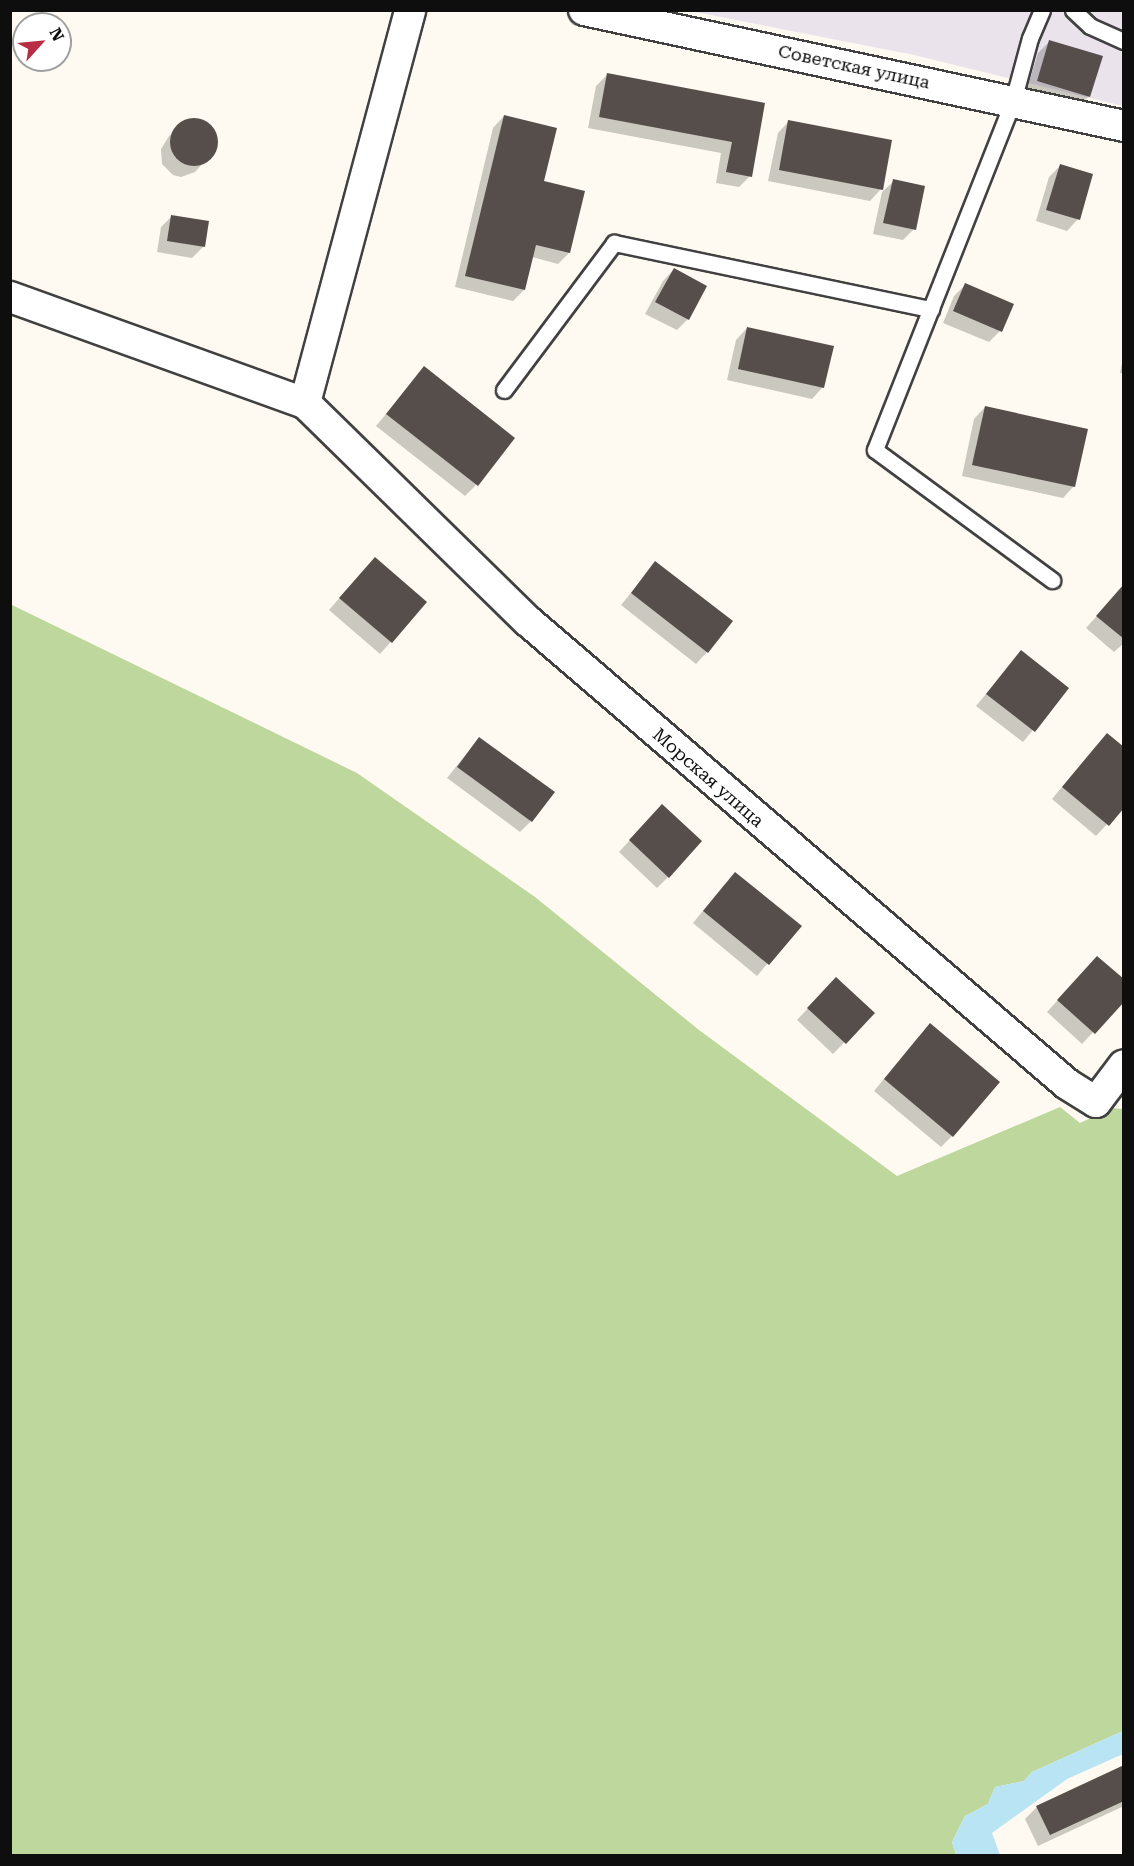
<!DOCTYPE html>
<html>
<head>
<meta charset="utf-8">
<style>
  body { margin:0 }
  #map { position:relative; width:1134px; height:1866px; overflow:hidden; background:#fefaf1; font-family:"Roboto Serif",serif }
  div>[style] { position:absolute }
  .industrial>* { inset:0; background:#eae3ec }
  .forest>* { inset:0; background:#bdd79c }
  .water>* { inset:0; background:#b8e4f3 }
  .shadow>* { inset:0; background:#0003 }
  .building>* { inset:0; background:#564e4b }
  .round { border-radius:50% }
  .roads { filter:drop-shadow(2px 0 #414141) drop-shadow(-2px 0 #414141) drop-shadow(0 2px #414141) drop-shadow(0 -2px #414141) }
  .lane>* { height:15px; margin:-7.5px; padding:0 7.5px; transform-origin:7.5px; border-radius:7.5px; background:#fff }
  .street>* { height:30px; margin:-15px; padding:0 15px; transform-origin:15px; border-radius:15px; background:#fff }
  span { translate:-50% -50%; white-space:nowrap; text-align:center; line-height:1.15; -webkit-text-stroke:6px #fff; paint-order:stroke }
  .street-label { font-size:18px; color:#0e0e0e }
  .frame { position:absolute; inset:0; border:12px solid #0e0e0e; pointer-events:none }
  .north { position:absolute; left:12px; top:12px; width:60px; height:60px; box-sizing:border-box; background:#fff; border:2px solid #9f9f9f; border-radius:50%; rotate:63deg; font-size:16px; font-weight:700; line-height:24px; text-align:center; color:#0e0e0e }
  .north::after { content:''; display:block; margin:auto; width:21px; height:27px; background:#b72e45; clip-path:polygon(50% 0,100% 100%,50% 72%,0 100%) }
</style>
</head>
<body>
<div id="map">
  <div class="industrial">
    <div style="clip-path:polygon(690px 11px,1123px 11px,1123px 106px,914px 55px)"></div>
  </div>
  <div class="forest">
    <div style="clip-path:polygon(10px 604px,357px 773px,535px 897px,699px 1030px,897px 1176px,1060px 1107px,1080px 1123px,1112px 1108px,1123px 1109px,1123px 1731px,1032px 1772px,1024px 1781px,995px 1787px,988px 1804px,965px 1816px,952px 1842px,956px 1855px,11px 1855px)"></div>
  </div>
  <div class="water">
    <div style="clip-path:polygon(1123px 1731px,1123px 1754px,1067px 1779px,992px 1833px,1000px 1855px,956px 1855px,952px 1842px,965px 1816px,988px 1804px,995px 1787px,1024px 1781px,1032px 1772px)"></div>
  </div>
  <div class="shadow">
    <div style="clip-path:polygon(1049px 42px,1089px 96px,1077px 108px,1026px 92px,1038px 53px)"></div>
    <div style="clip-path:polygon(607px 75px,764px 104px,750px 176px,739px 187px,716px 183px,721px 153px,588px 128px,596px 86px)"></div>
    <div style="clip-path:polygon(504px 116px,569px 253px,558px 264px,532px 257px,524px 290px,513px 301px,455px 287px,493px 128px)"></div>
    <div style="clip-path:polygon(187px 121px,201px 121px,212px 129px,217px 142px,216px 149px,195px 172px,181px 177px,173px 175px,162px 164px,161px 149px,169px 136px)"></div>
    <div style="clip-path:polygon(789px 121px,881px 189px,870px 201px,768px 181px,778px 133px)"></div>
    <div style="clip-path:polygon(1060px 166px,1078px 219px,1067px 231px,1036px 221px,1049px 177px)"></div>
    <div style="clip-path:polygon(894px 181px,914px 229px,903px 240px,873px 234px,882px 192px)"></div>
    <div style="clip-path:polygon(172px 216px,203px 247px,192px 258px,157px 252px,161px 227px)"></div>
    <div style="clip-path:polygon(674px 269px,688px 319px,677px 330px,645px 314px,663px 281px)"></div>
    <div style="clip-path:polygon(965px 285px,1000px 331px,989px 342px,943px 323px,954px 296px)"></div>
    <div style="clip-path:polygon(747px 328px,823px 387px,812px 399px,727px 380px,736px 340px)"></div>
    <div style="clip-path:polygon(1124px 354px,1124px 373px,1120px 373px)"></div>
    <div style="clip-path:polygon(424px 368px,476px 485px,465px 496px,376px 426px)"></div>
    <div style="clip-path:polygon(985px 407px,1074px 486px,1063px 498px,962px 476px,974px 419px)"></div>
    <div style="clip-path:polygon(655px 563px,707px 652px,696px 664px,621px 605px)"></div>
    <div style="clip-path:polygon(364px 570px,425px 603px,380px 654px,329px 610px)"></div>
    <div style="clip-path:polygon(1124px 586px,1124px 643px,1114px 652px,1086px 628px)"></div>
    <div style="clip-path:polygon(1021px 652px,1067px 689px,1023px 742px,976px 706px)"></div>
    <div style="clip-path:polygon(479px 738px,531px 821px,520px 832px,447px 778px)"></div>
    <div style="clip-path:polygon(1096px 746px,1124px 806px,1096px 836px,1052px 799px)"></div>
    <div style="clip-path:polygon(651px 817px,668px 877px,657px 888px,619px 852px)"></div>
    <div style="clip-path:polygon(724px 885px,799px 926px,757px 976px,693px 923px)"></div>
    <div style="clip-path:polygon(1086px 969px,1124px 999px,1082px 1044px,1047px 1012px)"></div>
    <div style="clip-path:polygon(825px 990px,873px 1013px,833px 1054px,797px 1020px)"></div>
    <div style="clip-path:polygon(919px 1036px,952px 1136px,941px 1147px,874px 1091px)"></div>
    <div style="clip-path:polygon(1124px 1767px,1124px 1806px,1038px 1846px,1025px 1819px,1037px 1807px)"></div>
  </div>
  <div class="building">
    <div style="clip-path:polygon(1049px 40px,1103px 56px,1090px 97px,1037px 81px)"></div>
    <div style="clip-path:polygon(607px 73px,765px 103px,752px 177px,726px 172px,732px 142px,599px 117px)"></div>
    <div style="clip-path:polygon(504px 115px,557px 128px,544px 181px,585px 191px,570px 253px,536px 245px,525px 290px,465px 276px)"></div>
    <div class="round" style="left:170px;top:118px;width:48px;height:48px"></div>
    <div style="clip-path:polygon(788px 120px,892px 140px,883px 190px,779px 170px)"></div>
    <div style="clip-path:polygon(1060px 164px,1093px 174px,1080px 220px,1046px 210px)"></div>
    <div style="clip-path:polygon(893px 179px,925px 186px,916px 230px,883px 223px)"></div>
    <div style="clip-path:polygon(171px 215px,209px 221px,205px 247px,167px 241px)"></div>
    <div style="clip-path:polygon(674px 268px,707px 286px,689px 320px,655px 302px)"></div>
    <div style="clip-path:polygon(965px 283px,1014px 304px,1002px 332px,953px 311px)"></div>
    <div style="clip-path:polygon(747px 327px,834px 346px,824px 388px,738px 369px)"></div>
    <div style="clip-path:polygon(424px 366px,515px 438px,478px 486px,386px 414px)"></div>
    <div style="clip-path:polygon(985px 406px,1088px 429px,1075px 487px,972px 465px)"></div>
    <div style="clip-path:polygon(375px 557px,427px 602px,392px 643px,339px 598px)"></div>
    <div style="clip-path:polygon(655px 561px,733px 621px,708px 653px,631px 593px)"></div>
    <div style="clip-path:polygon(1124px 584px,1124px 639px,1096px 616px)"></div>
    <div style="clip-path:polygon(1021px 650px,1069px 688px,1035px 732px,986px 694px)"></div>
    <div style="clip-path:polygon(1107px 733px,1124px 747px,1124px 808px,1109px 826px,1062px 787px)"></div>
    <div style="clip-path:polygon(479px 737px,555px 792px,532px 822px,457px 767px)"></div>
    <div style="clip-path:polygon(662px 804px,702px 841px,669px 878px,629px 840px)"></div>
    <div style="clip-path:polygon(735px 872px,802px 926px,769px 965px,703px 911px)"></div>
    <div style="clip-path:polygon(1097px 956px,1124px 979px,1124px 1002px,1095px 1034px,1057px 1000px)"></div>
    <div style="clip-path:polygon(836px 977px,875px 1013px,846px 1044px,807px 1008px)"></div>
    <div style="clip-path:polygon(930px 1023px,1000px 1082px,953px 1137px,884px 1079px)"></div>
    <div style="clip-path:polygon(1124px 1765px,1124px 1801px,1050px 1835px,1036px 1806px)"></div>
  </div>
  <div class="roads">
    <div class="lane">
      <div style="left:1042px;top:10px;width:30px;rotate:113deg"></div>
      <div style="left:1030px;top:38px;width:65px;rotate:105.1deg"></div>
      <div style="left:1013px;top:101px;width:375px;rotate:111.6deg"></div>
      <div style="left:875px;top:450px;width:220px;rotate:36.3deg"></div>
      <div style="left:1073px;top:10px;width:23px;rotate:43deg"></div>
      <div style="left:1090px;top:26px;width:37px;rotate:24deg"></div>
      <div style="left:504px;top:390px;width:184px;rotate:-53.2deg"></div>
      <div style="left:614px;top:243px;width:324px;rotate:11.8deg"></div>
    </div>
    <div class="street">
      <div style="left:584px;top:10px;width:552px;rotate:12.12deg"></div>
      <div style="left:10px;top:297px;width:313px;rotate:19.8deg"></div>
      <div style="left:305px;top:403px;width:407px;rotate:-75deg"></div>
      <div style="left:305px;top:403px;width:313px;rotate:44.4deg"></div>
      <div style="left:529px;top:622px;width:709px;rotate:40.65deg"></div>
      <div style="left:1067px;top:1084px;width:34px;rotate:32deg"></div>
      <div style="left:1096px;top:1102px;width:46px;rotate:-52.9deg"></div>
    </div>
  </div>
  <div class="street-label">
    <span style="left:854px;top:67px;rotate:12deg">Советская улица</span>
    <span style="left:708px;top:778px;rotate:41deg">Морская улица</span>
  </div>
  <div class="frame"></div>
  <div class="north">N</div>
</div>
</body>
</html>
